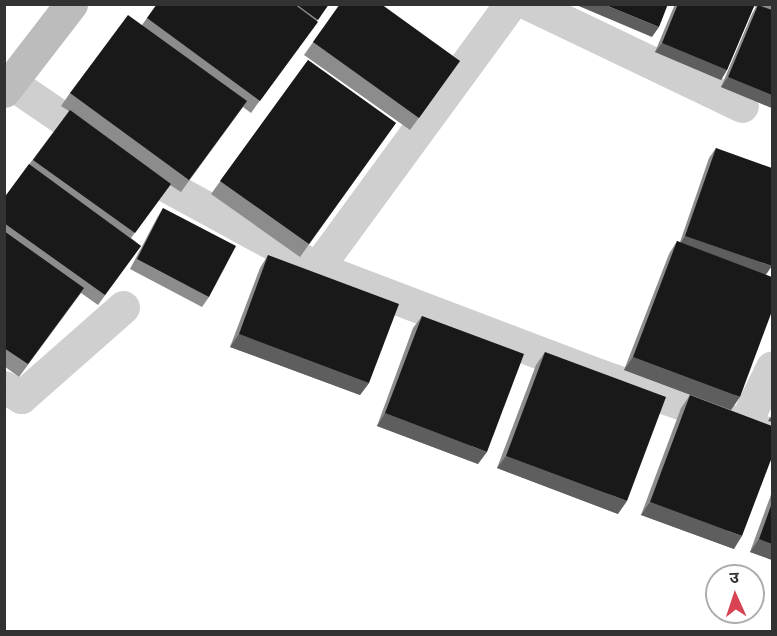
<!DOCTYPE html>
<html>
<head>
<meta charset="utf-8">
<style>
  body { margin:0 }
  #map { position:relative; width:777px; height:636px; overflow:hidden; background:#fff; font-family:"DejaVu Sans","Noto Sans Devanagari",sans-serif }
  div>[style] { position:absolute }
  .street>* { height:33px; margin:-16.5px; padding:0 16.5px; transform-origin:16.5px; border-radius:16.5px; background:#cfcfcf }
  .secondary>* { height:33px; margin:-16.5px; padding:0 16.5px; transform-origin:16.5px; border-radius:16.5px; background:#bcbcbc }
  .wall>* { inset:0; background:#8c8c8c }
  .shaded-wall>* { inset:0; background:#5e5e5e }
  .building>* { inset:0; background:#191919 }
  span { translate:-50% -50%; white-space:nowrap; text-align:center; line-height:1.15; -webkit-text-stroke:6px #fff; paint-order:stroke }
  .frame { position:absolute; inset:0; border:6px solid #323232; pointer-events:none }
  .north { position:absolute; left:705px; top:564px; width:60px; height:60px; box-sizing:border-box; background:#fff; border:2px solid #adadad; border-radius:50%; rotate:357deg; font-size:16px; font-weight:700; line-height:24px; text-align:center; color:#323232 }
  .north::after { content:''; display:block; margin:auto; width:21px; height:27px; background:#d84454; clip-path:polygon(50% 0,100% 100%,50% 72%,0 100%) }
</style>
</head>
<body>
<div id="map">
  <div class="street">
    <div style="left:529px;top:4px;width:236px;rotate:25.6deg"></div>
    <div style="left:11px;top:83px;width:160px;rotate:34.3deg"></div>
    <div style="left:143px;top:173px;width:198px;rotate:28.6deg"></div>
    <div style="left:317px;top:268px;width:302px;rotate:20.8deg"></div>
    <div style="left:599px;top:375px;width:183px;rotate:19.1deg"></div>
    <div style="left:317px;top:268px;width:327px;rotate:-53.8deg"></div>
    <div style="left:4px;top:387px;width:20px;rotate:30deg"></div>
    <div style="left:21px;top:397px;width:136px;rotate:-41.4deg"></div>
    <div style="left:744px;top:425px;width:64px;rotate:-64.2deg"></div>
  </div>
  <div class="secondary">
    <div style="left:4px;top:91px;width:110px;rotate:-52.4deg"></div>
  </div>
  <div class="wall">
    <div style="clip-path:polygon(157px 4px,329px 4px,251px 113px,243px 107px,181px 192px,170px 185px,131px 238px,141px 246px,98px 305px,81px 293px,19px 377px,4px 366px,4px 198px,69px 111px,61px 106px,70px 93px,142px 25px)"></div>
    <div style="clip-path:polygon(340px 4px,460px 61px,410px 130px,304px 55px)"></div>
    <div style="clip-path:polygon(675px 4px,772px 4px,772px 108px,721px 87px,752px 14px,756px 7px,754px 6px,727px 70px,721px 80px,655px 52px)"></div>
    <div style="clip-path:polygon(308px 60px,396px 123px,300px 257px,211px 194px)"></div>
    <div style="clip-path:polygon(716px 148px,766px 275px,731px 410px,624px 370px,669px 254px,677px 241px,680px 242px,709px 158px)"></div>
    <div style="clip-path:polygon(163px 208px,209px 297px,202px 307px,130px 269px,157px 218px)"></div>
    <div style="clip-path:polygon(268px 255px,369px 383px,360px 395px,230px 347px,260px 268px)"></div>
    <div style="clip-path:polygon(422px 316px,478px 464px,377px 426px,413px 328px)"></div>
    <div style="clip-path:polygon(545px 352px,618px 514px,497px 468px,536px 365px)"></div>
    <div style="clip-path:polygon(690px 395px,734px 549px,641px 515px,681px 408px)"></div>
    <div style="clip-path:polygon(772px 492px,772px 560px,750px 552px)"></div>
  </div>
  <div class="shaded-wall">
    <div style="clip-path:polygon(574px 4px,603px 4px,659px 27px,652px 37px)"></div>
    <div style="clip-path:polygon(662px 43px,727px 70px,721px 80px,655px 52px)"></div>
    <div style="clip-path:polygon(728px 77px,772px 95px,772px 108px,721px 87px)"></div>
    <div style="clip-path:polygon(685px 236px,772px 266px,765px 276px,679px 246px)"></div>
    <div style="clip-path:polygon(239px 334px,369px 383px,360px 395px,230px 347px)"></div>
    <div style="clip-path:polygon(633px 357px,740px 397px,731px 410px,624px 370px)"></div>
    <div style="clip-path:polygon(385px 413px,487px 452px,478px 464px,377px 426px)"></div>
    <div style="clip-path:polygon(772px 415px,772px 422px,768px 421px)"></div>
    <div style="clip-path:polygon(506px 456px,627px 501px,618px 514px,497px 468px)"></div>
    <div style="clip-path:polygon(650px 502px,742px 536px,734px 549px,641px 515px)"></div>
    <div style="clip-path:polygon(759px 539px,772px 544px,772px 560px,750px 552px)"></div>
  </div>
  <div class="building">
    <div style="clip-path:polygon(157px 4px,294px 4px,318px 22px,260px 101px,147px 18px)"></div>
    <div style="clip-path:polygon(296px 4px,329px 4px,318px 20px)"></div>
    <div style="clip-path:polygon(340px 4px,381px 4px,460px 61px,419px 118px,313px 42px)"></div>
    <div style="clip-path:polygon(603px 4px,668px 4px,659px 27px)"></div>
    <div style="clip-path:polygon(678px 4px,755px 4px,727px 70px,662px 43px)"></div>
    <div style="clip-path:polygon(758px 5px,772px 10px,772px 95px,728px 77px)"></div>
    <div style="clip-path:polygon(128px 15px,247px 101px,189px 180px,70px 93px)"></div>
    <div style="clip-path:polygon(308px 60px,396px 123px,309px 244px,220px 181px)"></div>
    <div style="clip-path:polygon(70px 110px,171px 184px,135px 233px,33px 160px)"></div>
    <div style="clip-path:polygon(716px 148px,772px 168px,772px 266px,685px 236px)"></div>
    <div style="clip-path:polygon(29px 164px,141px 246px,105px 295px,4px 223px,4px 198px)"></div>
    <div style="clip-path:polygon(163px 208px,236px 246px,209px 297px,137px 259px)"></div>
    <div style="clip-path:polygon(4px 231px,84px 288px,28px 364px,4px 348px)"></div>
    <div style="clip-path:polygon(677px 241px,772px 277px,772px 311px,740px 397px,633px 357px)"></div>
    <div style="clip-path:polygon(268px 255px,399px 304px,369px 383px,239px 334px)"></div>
    <div style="clip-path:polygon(422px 316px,524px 354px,487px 452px,385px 413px)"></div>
    <div style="clip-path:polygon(545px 352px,666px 397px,627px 501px,506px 456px)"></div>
    <div style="clip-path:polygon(690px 395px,772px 426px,772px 457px,742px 536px,650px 502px)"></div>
    <div style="clip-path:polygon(772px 503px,772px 544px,759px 539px)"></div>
  </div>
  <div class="frame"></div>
  <div class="north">उ</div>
</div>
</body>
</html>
